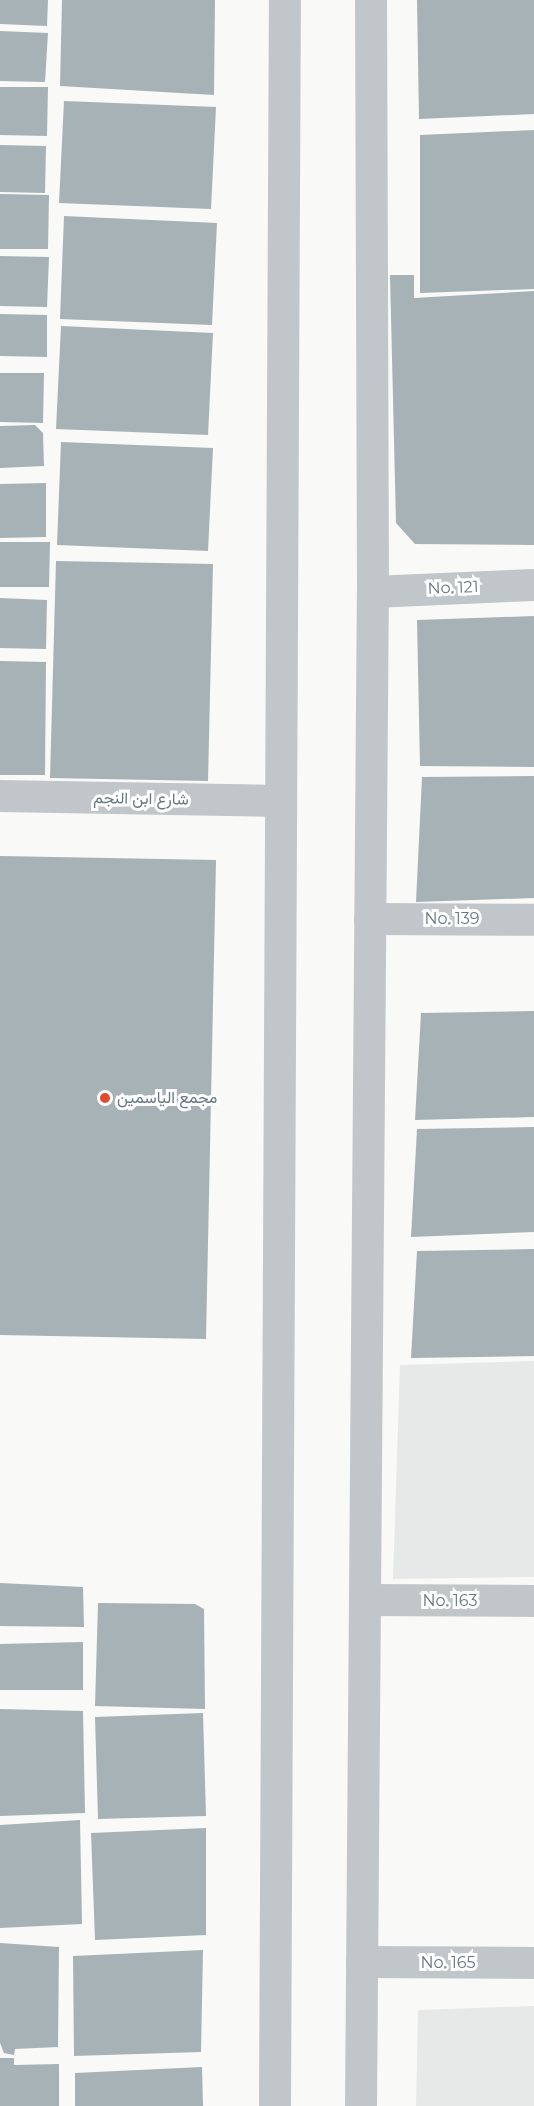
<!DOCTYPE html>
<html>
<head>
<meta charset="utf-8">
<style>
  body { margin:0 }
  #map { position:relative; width:534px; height:2106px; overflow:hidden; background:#f9f9f7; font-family:Montserrat,Vazirmatn,sans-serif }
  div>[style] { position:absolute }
  .built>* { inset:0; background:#e7e9e8 }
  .building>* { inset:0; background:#a7b2b6 }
  .minor>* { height:32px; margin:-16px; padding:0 16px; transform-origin:16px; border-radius:16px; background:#c0c6c9 }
  .dots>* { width:16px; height:16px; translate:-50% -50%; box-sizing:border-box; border:3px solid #fff; border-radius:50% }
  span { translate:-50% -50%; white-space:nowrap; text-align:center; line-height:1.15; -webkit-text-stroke:6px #fff; paint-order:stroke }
  .street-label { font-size:16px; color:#657882 }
  .poi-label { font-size:16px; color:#657882 }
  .left { translate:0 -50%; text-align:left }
</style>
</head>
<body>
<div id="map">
  <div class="built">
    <div style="clip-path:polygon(534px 1361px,534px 1577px,393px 1579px,400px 1365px)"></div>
    <div style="clip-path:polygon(534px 2006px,534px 2106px,416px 2106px,418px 2010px)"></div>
  </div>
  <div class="building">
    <div style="clip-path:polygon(0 0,48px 0,47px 26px,0 24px)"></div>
    <div style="clip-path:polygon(62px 0,215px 0,214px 95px,60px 86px)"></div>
    <div style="clip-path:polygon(417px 0,534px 0,534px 114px,419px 119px)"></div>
    <div style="clip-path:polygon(0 31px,48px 33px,45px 82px,0 81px)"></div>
    <div style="clip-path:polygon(0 87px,48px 87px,47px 136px,0 135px)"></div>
    <div style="clip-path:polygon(64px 101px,216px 107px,211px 209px,59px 203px)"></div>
    <div style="clip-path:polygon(534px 130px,534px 289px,420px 293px,420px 135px)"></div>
    <div style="clip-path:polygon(0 145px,46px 146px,45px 193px,0 192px)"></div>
    <div style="clip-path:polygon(0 194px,49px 195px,48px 249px,0 249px)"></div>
    <div style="clip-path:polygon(64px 216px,217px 223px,212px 325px,60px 319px)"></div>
    <div style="clip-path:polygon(0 256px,49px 257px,47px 307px,0 306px)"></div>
    <div style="clip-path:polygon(390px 275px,414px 275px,414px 298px,534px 291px,534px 545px,415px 544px,396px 523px)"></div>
    <div style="clip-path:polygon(0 314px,47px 315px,47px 357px,0 356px)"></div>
    <div style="clip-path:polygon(61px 326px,213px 333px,208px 435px,56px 429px)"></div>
    <div style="clip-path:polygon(0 373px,44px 373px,43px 423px,0 422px)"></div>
    <div style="clip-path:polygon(35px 425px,43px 433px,44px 466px,0 468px,0 426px)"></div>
    <div style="clip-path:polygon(61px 442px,213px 448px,208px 551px,57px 545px)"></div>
    <div style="clip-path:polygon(46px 483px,46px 537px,0 538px,0 484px)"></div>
    <div style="clip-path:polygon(0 542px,50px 542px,49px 587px,0 587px)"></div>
    <div style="clip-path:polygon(56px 561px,213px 564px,208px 781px,50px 778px)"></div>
    <div style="clip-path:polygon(0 598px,47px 600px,46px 649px,0 648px)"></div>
    <div style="clip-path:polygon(534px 616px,534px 767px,420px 766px,417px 620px)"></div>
    <div style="clip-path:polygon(0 661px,46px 662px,45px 775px,0 775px)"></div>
    <div style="clip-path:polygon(534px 776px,534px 898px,416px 902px,422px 777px)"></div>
    <div style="clip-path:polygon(0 856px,216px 860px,206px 1339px,0 1335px)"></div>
    <div style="clip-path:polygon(534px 1011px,534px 1117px,415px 1120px,421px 1013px)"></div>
    <div style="clip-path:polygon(534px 1127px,534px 1232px,411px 1237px,417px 1129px)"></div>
    <div style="clip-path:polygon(534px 1249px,534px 1356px,411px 1358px,417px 1251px)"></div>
    <div style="clip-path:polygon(0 1583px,83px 1587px,84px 1627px,0 1626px)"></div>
    <div style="clip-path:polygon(98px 1603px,195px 1604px,204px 1609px,205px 1709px,95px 1706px)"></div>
    <div style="clip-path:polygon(83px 1642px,83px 1690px,0 1690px,0 1644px)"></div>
    <div style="clip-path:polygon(0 1709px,83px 1711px,85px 1813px,0 1816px)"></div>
    <div style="clip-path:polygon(203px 1713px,206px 1816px,98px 1819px,95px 1717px)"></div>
    <div style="clip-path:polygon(80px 1820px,82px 1924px,0 1928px,0 1825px)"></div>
    <div style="clip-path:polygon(206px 1828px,206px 1935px,95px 1940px,91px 1833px)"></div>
    <div style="clip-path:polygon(0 1943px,59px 1947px,58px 2047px,15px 2049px,14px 2055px,4px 2053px,0 2043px)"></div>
    <div style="clip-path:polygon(203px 1950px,201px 2052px,74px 2056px,73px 1956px)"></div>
    <div style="clip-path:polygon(0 2058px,14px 2058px,14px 2065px,59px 2064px,59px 2106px,0 2106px)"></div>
    <div style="clip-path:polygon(202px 2067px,203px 2106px,75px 2106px,75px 2073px)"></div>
  </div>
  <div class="minor">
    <div style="left:373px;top:592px;width:161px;rotate:-2.5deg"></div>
    <div style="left:0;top:796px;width:281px;rotate:1deg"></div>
    <div style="left:370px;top:919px;width:164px;rotate:0.3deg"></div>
    <div style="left:365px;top:1600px;width:169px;rotate:0.3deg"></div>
    <div style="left:362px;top:1962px;width:172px;rotate:0.3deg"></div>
    <div style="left:275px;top:2106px;width:2106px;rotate:-89.73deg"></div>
    <div style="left:361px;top:2106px;width:1514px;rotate:-89.55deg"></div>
    <div style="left:373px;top:592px;width:592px;rotate:-90.19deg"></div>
  </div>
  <div class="dots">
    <div style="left:105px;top:1098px;background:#e24a2f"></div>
  </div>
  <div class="street-label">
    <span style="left:453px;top:588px;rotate:-2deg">No. 121</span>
    <span style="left:141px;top:799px;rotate:1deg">شارع ابن النجم</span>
    <span style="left:452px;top:919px">No. 139</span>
    <span style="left:450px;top:1601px">No. 163</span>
    <span style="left:448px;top:1963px">No. 165</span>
  </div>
  <div class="poi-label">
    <span class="left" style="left:117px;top:1098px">مجمع الياسمين</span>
  </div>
</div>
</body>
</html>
